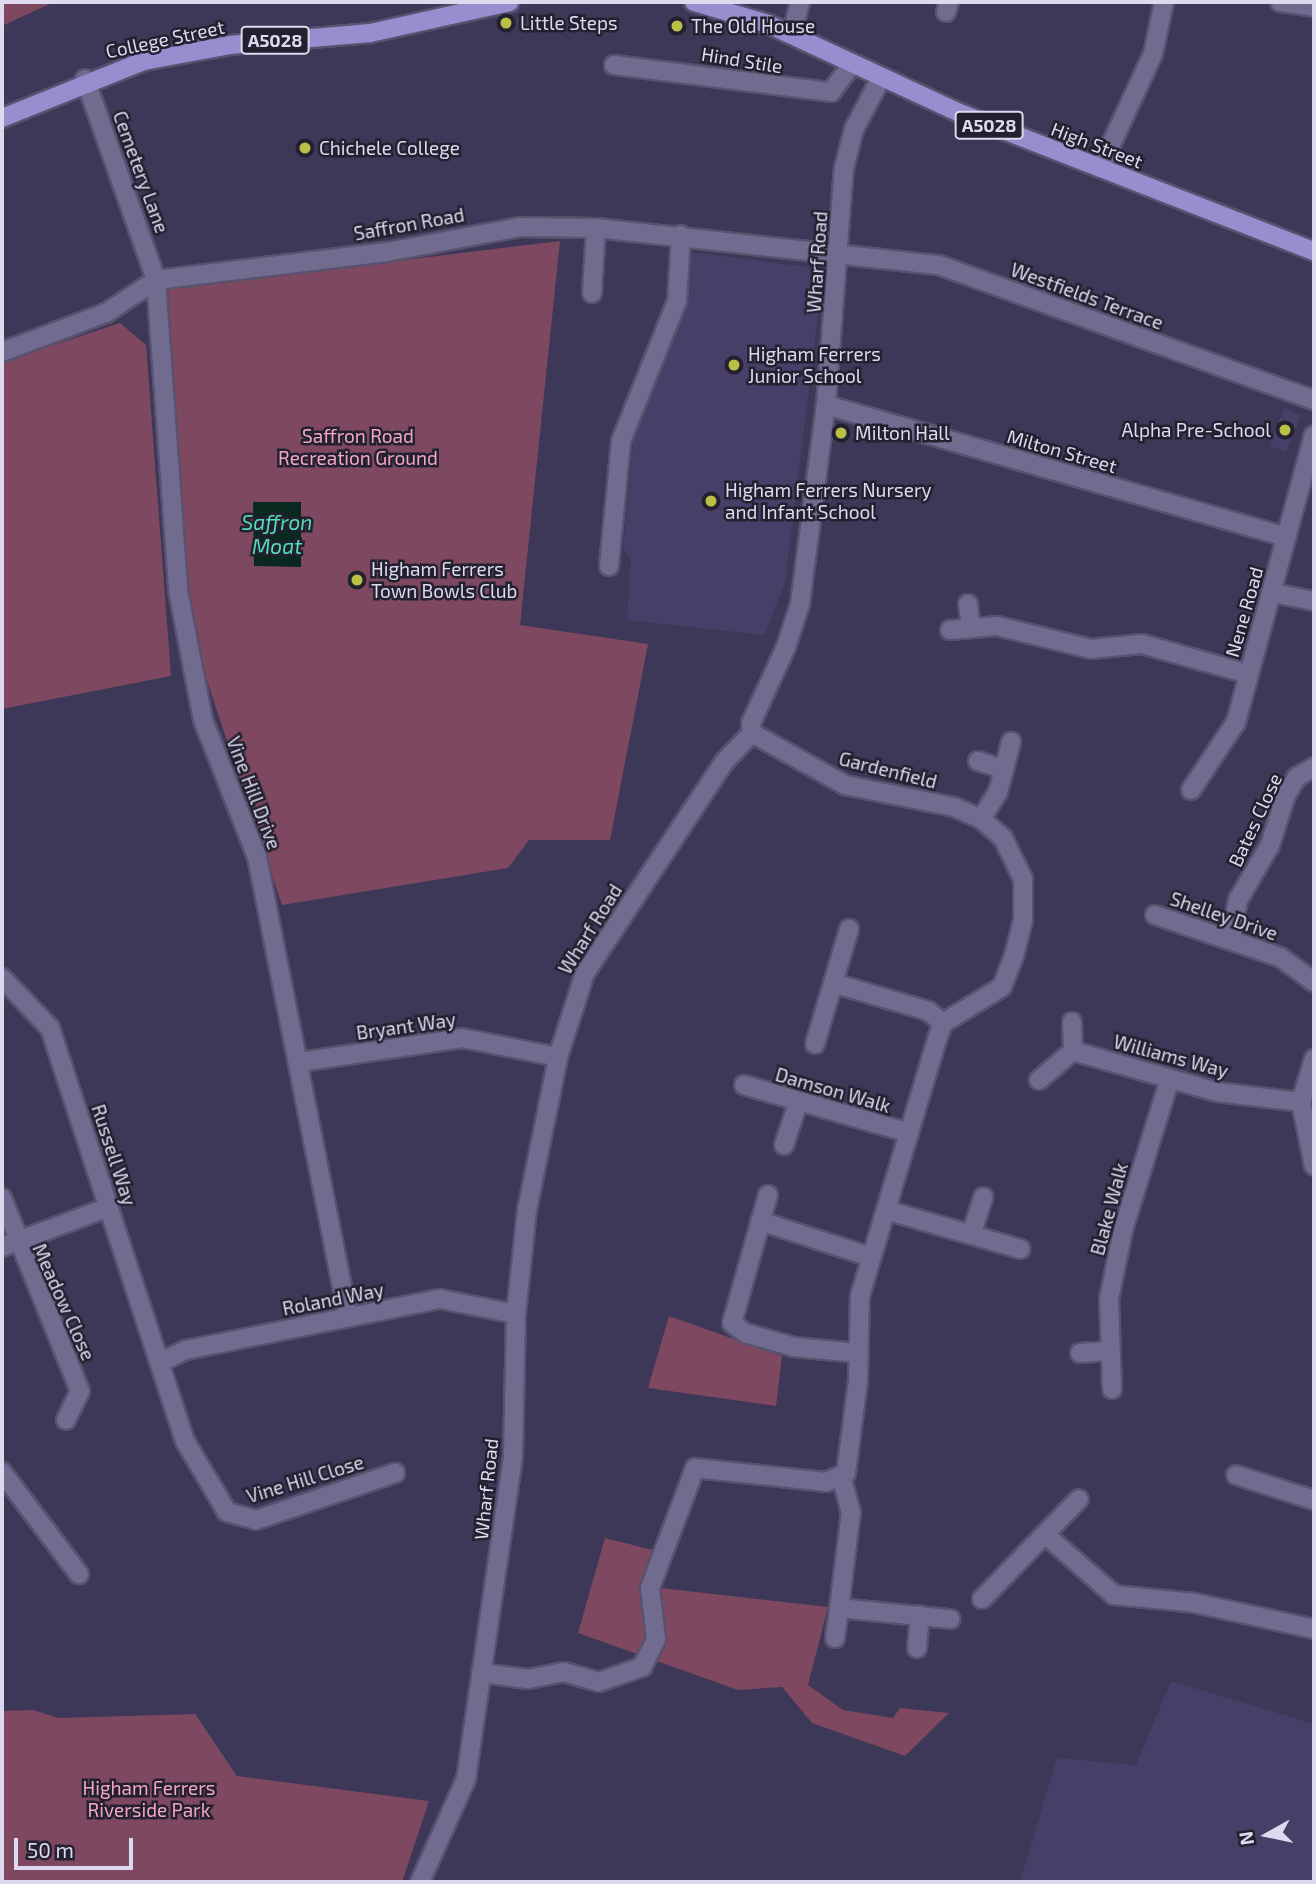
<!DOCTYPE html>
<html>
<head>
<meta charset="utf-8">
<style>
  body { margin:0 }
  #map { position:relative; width:1316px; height:1884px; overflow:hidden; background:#3d3758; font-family:"Exo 2",sans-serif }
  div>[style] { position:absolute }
  .built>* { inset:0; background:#483f68 }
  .green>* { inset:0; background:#7d4860 }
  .water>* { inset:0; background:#092820 }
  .roads { filter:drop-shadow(2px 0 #58526f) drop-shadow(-2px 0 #58526f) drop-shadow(0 2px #58526f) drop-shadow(0 -2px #58526f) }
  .minor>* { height:18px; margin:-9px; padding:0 9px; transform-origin:9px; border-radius:9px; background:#716b90 }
  .major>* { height:18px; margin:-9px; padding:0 9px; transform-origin:9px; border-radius:9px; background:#998dd0 }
  .dots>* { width:19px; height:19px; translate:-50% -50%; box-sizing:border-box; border:4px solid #232130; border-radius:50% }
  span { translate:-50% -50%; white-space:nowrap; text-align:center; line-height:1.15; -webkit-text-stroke:5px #232130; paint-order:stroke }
  .shield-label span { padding:2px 5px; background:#232130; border:2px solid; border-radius:5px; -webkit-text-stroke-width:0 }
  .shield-label { font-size:18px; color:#dddaef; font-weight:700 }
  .poi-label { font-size:19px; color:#dddaef }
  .left { translate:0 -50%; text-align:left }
  .right { translate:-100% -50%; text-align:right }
  .street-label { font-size:19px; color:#dddaef }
  .park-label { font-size:19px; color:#f5a5c8 }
  .water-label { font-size:21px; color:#54dbb7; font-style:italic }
  .frame { position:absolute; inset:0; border:4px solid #dddaef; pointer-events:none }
  .north { position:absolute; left:1232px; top:1800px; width:70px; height:70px; -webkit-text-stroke:5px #232130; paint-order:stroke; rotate:261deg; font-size:19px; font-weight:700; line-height:28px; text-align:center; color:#dddaef }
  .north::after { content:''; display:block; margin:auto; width:24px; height:32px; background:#dddaef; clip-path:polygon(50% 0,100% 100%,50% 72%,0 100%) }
  .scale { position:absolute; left:14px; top:1838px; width:119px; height:32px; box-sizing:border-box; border:4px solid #dddaef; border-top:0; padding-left:9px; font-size:21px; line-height:24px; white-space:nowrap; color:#dddaef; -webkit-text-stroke:5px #232130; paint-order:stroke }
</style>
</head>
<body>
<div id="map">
  <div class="built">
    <div style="clip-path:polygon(685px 251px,806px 267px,822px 282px,785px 582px,765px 635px,627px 620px,631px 559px,623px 549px,633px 441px)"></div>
    <div style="clip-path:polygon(1284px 408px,1301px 415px,1286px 452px,1270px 446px)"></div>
    <div style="clip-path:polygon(1171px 1681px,1314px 1724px,1314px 1882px,1020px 1882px,1057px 1758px,1136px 1765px)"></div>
  </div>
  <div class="green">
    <div style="clip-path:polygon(2px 2px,54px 2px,2px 26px)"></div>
    <div style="clip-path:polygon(560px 241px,520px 625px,648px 644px,610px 840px,529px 840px,508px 868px,282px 905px,191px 633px,168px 289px)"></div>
    <div style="clip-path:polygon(120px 323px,146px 345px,171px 676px,2px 709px,2px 362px)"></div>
    <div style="clip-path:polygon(669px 1316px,782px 1356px,776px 1406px,648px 1388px)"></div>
    <div style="clip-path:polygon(605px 1538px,653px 1550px,660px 1588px,828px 1607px,808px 1685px,843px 1710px,893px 1718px,900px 1708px,949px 1713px,905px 1756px,812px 1723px,782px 1687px,738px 1690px,578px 1633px)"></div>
    <div style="clip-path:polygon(33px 1710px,58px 1718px,195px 1714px,237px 1776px,429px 1801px,402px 1882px,2px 1882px,2px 1711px)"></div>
  </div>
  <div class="water">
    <div style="clip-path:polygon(253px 502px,301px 502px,301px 567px,254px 566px)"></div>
  </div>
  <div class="roads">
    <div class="minor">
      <div style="left:1280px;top:2px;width:34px;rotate:8deg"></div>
      <div style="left:946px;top:12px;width:10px;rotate:-73deg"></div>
      <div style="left:792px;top:34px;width:33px;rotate:-76deg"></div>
      <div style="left:614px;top:65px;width:219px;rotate:7.1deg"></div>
      <div style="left:831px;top:92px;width:34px;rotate:-53deg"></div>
      <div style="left:85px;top:79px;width:213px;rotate:70.5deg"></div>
      <div style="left:156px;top:280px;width:311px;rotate:85.9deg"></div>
      <div style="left:178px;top:590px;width:132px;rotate:79.1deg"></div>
      <div style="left:203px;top:720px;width:147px;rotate:68.5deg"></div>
      <div style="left:257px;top:857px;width:469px;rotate:78.8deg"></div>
      <div style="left:1100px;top:168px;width:126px;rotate:-65.1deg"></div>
      <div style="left:1153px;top:54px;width:53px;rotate:-78.1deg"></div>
      <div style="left:592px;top:293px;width:65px;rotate:-86.5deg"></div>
      <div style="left:2px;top:352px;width:111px;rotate:-20.6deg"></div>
      <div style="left:106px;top:313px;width:60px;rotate:-33.4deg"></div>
      <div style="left:156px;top:280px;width:233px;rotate:-6.9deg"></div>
      <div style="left:387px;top:252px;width:135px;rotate:-10.6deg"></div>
      <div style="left:520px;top:227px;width:76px;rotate:0.8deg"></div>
      <div style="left:596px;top:228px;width:345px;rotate:6.2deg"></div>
      <div style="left:939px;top:265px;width:399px;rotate:19.8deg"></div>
      <div style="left:826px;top:405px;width:479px;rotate:16deg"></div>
      <div style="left:609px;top:566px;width:126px;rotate:-84.5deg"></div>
      <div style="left:621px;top:441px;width:151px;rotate:-68.2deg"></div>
      <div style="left:677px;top:301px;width:66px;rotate:-86.5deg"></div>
      <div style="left:1273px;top:593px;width:42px;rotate:11deg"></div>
      <div style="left:968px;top:604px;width:24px;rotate:83deg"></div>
      <div style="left:950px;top:630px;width:47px;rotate:-4.9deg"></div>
      <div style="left:997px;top:626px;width:97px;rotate:13.7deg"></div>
      <div style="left:1091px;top:649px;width:51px;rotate:-5.6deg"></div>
      <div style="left:1142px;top:644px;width:110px;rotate:15.8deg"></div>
      <div style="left:978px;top:761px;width:26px;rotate:18deg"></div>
      <div style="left:1191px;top:790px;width:82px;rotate:-56.5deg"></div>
      <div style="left:1236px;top:722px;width:297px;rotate:-74.8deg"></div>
      <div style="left:981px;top:819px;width:32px;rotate:-58deg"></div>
      <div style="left:998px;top:792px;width:52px;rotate:-75.4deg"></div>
      <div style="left:1155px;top:915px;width:132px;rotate:18.6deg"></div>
      <div style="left:1280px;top:957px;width:42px;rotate:36.3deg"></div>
      <div style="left:1231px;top:939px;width:40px;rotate:-80deg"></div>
      <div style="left:1238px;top:900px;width:64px;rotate:-59.8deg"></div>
      <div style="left:1270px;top:845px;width:52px;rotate:-72.3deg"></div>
      <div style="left:1286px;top:795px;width:21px;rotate:-59deg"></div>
      <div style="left:1297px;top:777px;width:20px;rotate:-30deg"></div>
      <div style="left:2px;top:978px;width:69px;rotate:46.2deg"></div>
      <div style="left:50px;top:1028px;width:435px;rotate:71.9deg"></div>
      <div style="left:185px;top:1441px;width:82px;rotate:59.4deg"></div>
      <div style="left:227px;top:1512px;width:30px;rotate:15deg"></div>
      <div style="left:256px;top:1520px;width:147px;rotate:-18.7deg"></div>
      <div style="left:833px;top:983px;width:99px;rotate:16.4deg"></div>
      <div style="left:928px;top:1011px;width:19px;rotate:39deg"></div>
      <div style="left:815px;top:1044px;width:120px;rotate:-73.5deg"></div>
      <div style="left:1073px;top:1051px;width:150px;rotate:15.9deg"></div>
      <div style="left:1217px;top:1092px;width:85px;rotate:6.8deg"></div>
      <div style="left:1314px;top:1059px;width:45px;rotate:106.8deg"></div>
      <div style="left:1301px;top:1102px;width:65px;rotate:78.5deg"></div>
      <div style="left:300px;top:1062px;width:164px;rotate:-8.4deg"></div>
      <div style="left:462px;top:1038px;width:98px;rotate:11.2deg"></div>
      <div style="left:1039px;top:1080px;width:45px;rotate:-40.5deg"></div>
      <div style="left:1073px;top:1051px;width:29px;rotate:-92deg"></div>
      <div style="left:744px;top:1085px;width:172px;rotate:16.2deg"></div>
      <div style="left:784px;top:1145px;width:44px;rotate:-71.6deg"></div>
      <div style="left:768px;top:1195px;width:133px;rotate:105.7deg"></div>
      <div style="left:732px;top:1323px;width:16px;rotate:38deg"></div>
      <div style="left:745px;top:1333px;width:51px;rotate:15.9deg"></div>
      <div style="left:794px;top:1347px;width:64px;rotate:5.4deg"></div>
      <div style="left:2px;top:1198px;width:208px;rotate:68deg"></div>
      <div style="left:80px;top:1391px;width:32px;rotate:116deg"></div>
      <div style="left:886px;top:1210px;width:140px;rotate:16.2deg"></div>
      <div style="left:760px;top:1221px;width:117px;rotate:18deg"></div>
      <div style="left:971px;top:1235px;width:40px;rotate:-72deg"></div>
      <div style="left:2px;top:1247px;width:114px;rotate:-20.5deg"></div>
      <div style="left:1080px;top:1353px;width:26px;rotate:-4deg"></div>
      <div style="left:161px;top:1362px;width:28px;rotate:-26deg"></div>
      <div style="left:186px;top:1350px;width:259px;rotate:-11.4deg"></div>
      <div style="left:440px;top:1299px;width:77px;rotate:11.2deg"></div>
      <div style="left:1112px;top:1389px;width:90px;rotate:-91.9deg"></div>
      <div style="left:1109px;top:1299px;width:70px;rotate:-78.5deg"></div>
      <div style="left:1123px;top:1230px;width:156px;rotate:-72.8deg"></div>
      <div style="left:2px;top:1472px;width:128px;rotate:53deg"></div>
      <div style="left:1236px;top:1475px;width:82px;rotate:17.8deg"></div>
      <div style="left:842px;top:1479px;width:34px;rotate:75deg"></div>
      <div style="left:851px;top:1512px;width:97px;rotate:97.1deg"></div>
      <div style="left:839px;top:1608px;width:112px;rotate:5.7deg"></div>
      <div style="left:1047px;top:1536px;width:89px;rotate:41.4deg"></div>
      <div style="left:1114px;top:1595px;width:81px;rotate:5.6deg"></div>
      <div style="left:1195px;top:1603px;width:122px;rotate:12.3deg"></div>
      <div style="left:982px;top:1599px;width:139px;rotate:-45.9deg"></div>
      <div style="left:835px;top:1638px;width:30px;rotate:-82deg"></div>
      <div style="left:917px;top:1648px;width:33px;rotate:-85deg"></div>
      <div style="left:481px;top:1673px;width:47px;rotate:7.3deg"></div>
      <div style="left:528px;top:1679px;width:37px;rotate:-11deg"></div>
      <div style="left:564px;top:1672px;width:36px;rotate:16deg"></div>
      <div style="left:599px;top:1682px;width:46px;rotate:-19.2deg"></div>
      <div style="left:642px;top:1667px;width:31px;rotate:-63deg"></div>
      <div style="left:656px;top:1639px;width:51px;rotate:-96.7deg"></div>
      <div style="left:650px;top:1588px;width:128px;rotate:-69.4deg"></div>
      <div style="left:695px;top:1468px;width:132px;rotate:6.1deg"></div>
      <div style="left:826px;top:1482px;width:22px;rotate:-24deg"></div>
      <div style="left:846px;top:1473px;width:93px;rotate:-82.6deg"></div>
      <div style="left:858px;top:1381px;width:85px;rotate:-88.7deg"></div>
      <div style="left:860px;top:1296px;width:268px;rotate:-73.3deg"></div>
      <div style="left:937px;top:1039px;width:17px;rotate:-69deg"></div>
      <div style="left:943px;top:1023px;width:69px;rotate:-31.4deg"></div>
      <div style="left:1002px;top:987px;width:33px;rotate:-69deg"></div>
      <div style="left:1014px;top:956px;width:36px;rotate:-76deg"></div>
      <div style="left:1023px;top:921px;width:42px;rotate:-90deg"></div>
      <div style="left:1023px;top:879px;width:46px;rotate:-116deg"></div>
      <div style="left:1003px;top:838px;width:29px;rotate:-139deg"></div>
      <div style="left:981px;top:819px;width:30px;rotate:-156deg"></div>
      <div style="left:954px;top:807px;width:111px;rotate:-168.6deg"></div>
      <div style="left:845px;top:785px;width:107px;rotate:-150.8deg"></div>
      <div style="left:420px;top:1882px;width:113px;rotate:-65.9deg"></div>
      <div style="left:466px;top:1779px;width:325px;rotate:-81.7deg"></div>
      <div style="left:513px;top:1457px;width:143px;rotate:-88.8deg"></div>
      <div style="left:516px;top:1314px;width:105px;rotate:-84deg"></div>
      <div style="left:527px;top:1210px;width:156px;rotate:-78.5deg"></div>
      <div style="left:558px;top:1057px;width:88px;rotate:-72.2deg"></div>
      <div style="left:585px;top:973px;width:253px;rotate:-56.6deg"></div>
      <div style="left:724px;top:762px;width:40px;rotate:-46deg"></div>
      <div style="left:752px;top:733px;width:10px;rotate:-96deg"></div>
      <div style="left:751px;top:723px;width:84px;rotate:-65.3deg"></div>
      <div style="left:786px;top:647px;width:45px;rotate:-72deg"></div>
      <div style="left:800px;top:604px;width:201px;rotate:-82.6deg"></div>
      <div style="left:826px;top:405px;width:238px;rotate:-85.7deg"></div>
      <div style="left:844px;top:168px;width:40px;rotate:-75.6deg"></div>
      <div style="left:854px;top:129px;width:58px;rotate:-62.1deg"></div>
    </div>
    <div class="major">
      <div style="left:694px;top:2px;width:77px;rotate:16.6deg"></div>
      <div style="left:768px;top:24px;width:214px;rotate:24.9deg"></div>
      <div style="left:962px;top:114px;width:378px;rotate:21.3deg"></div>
      <div style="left:2px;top:118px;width:153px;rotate:-21.9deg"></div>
      <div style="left:144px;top:61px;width:87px;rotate:-10.5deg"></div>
      <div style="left:230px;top:45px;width:141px;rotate:-4.9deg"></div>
      <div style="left:370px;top:33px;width:143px;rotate:-12.5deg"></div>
    </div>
  </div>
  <div class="dots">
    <div style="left:506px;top:23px;background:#bac045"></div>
    <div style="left:677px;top:26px;background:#bac045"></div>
    <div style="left:305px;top:148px;background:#bac045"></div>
    <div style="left:734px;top:365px;background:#bac045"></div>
    <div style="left:1285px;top:430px;background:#bac045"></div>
    <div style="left:841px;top:433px;background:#bac045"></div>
    <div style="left:711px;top:501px;background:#bac045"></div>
    <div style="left:357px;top:580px;background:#bac045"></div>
  </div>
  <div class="shield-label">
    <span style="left:275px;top:40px">A5028</span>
    <span style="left:989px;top:125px">A5028</span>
  </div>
  <div class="poi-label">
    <span class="left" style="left:520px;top:23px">Little Steps</span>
    <span class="left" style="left:691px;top:26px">The Old House</span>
    <span class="left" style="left:319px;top:148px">Chichele College</span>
    <span class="left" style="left:748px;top:365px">Higham Ferrers<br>Junior School</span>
    <span class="right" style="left:1271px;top:430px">Alpha Pre-School</span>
    <span class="left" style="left:855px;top:433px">Milton Hall</span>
    <span class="left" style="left:725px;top:501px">Higham Ferrers Nursery<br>and Infant School</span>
    <span class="left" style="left:371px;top:580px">Higham Ferrers<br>Town Bowls Club</span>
  </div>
  <div class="street-label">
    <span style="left:165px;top:39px;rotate:-12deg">College Street</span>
    <span style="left:742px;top:60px;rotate:9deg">Hind Stile</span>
    <span style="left:1097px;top:145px;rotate:21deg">High Street</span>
    <span style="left:141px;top:172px;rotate:70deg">Cemetery Lane</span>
    <span style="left:409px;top:224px;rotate:-10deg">Saffron Road</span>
    <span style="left:817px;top:262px;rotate:-86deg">Wharf Road</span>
    <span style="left:1087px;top:296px;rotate:20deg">Westfields Terrace</span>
    <span style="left:1062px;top:451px;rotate:16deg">Milton Street</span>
    <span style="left:1244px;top:612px;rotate:-74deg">Nene Road</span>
    <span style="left:888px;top:770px;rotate:14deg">Gardenfield</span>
    <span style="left:254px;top:793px;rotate:69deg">Vine Hill Drive</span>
    <span style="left:1255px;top:820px;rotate:-65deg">Bates Close</span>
    <span style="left:1224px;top:916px;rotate:19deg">Shelley Drive</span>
    <span style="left:590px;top:929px;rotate:-58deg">Wharf Road</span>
    <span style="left:406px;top:1026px;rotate:-8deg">Bryant Way</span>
    <span style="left:1171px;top:1056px;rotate:15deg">Williams Way</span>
    <span style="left:833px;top:1090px;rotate:16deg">Damson Walk</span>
    <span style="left:114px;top:1155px;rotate:72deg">Russell Way</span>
    <span style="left:1109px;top:1209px;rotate:-75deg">Blake Walk</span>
    <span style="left:333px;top:1299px;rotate:-11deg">Roland Way</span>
    <span style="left:64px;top:1302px;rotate:66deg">Meadow Close</span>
    <span style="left:305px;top:1479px;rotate:-17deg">Vine Hill Close</span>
    <span style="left:486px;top:1489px;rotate:-84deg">Wharf Road</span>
  </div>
  <div class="park-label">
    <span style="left:358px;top:447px">Saffron Road<br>Recreation Ground</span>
    <span style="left:149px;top:1799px">Higham Ferrers<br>Riverside Park</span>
  </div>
  <div class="water-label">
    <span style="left:277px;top:534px">Saffron<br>Moat</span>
  </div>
  <div class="frame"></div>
  <div class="north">N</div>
  <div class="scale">50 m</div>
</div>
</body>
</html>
